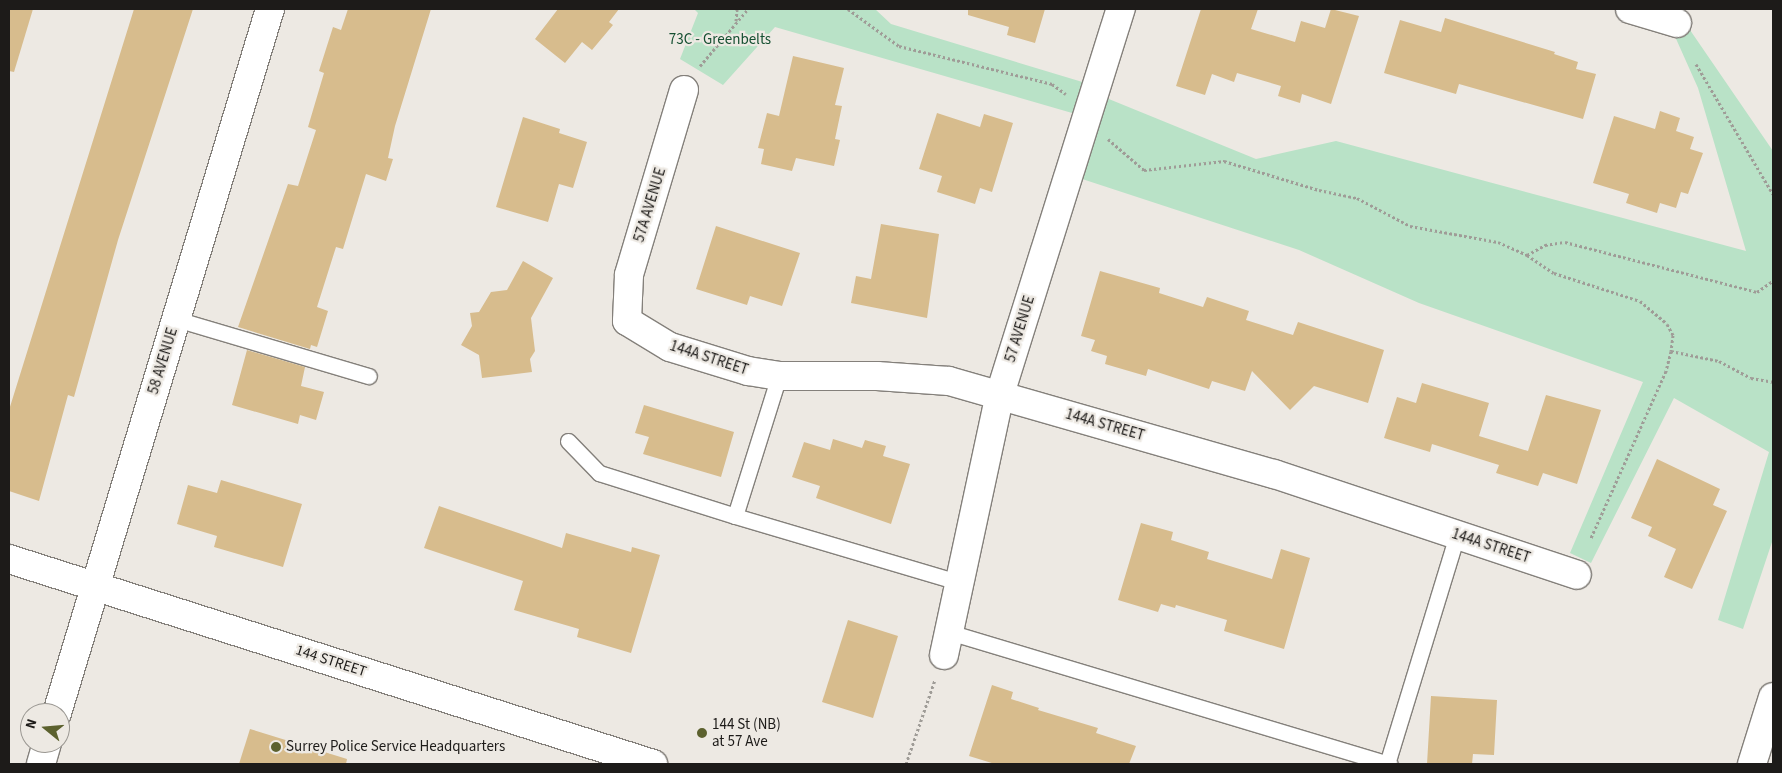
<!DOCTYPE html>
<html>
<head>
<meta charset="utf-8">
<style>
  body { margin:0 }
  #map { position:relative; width:1782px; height:773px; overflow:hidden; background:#ede9e3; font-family:"Source Sans 3",sans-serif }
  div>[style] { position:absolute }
  .green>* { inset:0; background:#b9e2c7 }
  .building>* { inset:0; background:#d7bc8d }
  .path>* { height:3px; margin-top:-1.5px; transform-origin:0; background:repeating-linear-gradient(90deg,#9f9c97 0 2.5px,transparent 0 5px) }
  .roads { filter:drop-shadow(1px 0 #84807b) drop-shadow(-1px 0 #84807b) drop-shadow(0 1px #84807b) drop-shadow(0 -1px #84807b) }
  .lane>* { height:15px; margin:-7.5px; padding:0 7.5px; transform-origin:7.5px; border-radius:7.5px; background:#fff }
  .street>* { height:28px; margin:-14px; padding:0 14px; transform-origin:14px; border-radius:14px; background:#fff }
  .secondary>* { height:28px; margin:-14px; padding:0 14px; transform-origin:14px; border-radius:14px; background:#fff }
  .highway>* { height:28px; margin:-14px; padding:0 14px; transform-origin:14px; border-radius:14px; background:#fff }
  .dots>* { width:14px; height:14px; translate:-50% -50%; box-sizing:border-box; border:2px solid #ede9e3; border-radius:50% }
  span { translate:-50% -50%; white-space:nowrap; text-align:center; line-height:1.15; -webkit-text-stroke:4.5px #ede9e3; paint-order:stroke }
  .park-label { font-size:15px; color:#144f31 }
  .street-label { font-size:15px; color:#1d1b19 }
  .poi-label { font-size:15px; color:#1d1b19 }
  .left { translate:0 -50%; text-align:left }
  .frame { position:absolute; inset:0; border:10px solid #1d1b19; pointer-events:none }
  .north { position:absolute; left:20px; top:703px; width:50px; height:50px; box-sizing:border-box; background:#ede9e3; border:1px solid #9a9792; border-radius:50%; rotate:287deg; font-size:14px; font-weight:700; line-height:20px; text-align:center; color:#1d1b19 }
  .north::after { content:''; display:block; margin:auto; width:18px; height:22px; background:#5c612e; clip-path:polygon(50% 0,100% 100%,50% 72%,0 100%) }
</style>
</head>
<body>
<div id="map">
  <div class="green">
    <div style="clip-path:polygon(694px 9px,875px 9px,891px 24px,1089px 84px,1079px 115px,775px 27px,723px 85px,680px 59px,698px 13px)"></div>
    <div style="clip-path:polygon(1690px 30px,1773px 151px,1773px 539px,1743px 629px,1718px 620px,1769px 452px,1674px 398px,1591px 563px,1570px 553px,1643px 382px,1419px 303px,1299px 250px,1073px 176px,1099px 95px,1256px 159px,1336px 141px,1746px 251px,1698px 88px,1673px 32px)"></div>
  </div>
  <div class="building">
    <div style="clip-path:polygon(9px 9px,33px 9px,14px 72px,9px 71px)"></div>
    <div style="clip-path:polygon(134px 9px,193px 9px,118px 240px,74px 397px,68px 395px,39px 501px,9px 491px,9px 410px)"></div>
    <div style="clip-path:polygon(348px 9px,431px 9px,395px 126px,388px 158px,393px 159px,386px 181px,366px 174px,343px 249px,336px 247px,317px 307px,328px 311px,317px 347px,311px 345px,310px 349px,238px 327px,288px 184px,298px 186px,316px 130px,308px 127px,324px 73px,319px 71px,333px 27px,341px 30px)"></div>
    <div style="clip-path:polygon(558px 9px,619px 9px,609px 22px,613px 25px,592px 50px,582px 42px,565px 63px,535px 39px)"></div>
    <div style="clip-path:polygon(968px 9px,1045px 9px,1035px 43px,1007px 35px,1009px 27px,968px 15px)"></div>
    <div style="clip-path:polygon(1201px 9px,1258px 9px,1251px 29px,1295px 42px,1301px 21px,1325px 28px,1331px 9px,1359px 16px,1331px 104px,1302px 94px,1300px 103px,1278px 96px,1281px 86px,1237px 73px,1234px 82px,1212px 74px,1205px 95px,1176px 86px)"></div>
    <div style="clip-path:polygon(1445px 18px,1555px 52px,1554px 54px,1578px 62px,1576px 69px,1596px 74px,1583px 119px,1459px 84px,1456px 94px,1384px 73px,1400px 20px,1441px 32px)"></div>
    <div style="clip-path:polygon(793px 56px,844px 68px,835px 105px,842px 106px,835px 139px,840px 140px,834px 166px,796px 158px,792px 171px,761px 164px,764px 149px,758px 148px,767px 113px,779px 116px)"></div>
    <div style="clip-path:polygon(1660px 111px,1680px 118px,1676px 131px,1694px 137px,1690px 149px,1703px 153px,1688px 194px,1681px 192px,1676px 208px,1660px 203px,1657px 213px,1626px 203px,1629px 194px,1593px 183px,1614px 116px,1655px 129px)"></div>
    <div style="clip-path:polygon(937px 113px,980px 127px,984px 114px,1013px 123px,992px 192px,980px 188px,975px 204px,937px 192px,942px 176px,919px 169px)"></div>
    <div style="clip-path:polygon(523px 117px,560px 129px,559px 133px,587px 142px,573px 188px,559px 184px,548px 222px,496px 207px)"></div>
    <div style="clip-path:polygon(881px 224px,939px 234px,927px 318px,851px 303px,856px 276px,871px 279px)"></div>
    <div style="clip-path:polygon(716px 226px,800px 253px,782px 306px,750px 296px,747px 305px,696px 289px)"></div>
    <div style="clip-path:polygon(523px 261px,553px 278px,531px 318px,535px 351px,530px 359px,532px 372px,482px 378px,479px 355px,461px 345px,472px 326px,470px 313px,479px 312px,491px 292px,507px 290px)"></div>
    <div style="clip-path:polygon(1100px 271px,1160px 288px,1159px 293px,1203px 307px,1207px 297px,1249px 311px,1246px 320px,1293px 335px,1298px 322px,1384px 350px,1368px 403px,1314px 386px,1290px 410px,1252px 371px,1245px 391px,1212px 381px,1209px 389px,1148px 369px,1146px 376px,1105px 364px,1107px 356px,1091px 351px,1095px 340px,1081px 336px)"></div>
    <div style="clip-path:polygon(247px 350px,305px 367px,301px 386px,324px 392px,316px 420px,300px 415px,298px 424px,232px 405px)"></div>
    <div style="clip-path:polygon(1422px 383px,1489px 403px,1479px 436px,1528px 451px,1546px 395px,1601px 410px,1577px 484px,1543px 473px,1538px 486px,1496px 473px,1499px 465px,1432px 444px,1430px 452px,1384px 438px,1397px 397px,1416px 403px)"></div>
    <div style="clip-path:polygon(644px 405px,734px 432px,721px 477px,643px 454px,649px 437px,635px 433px)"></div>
    <div style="clip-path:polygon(833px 439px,862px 448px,865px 440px,886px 446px,883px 456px,910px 464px,891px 524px,816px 498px,820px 486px,792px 477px,804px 442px,830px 450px)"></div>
    <div style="clip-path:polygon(1657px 459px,1720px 489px,1713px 505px,1727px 511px,1692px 589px,1664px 577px,1676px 549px,1648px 536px,1652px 527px,1631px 518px)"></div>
    <div style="clip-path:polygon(221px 480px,302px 504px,283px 567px,214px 547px,217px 536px,177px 524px,188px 485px,217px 493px)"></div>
    <div style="clip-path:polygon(439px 506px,562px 548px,566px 533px,631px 552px,632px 547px,660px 555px,631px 653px,577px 637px,579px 629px,514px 610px,523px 581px,424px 548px)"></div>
    <div style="clip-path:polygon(1141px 523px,1173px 532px,1171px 540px,1209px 552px,1207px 559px,1272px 579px,1281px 549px,1310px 558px,1284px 649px,1224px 631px,1227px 620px,1176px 605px,1175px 608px,1161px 604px,1158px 612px,1118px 600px)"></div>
    <div style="clip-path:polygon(848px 620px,898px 636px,873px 718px,822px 702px)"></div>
    <div style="clip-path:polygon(992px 685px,1013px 692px,1011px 699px,1039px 708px,1038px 710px,1098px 728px,1096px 733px,1136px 746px,1129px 764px,995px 764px,969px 756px)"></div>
    <div style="clip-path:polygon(1431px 696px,1497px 700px,1494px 755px,1473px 754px,1472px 764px,1427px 764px)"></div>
    <div style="clip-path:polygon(250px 729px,347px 759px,346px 764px,239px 764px)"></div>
  </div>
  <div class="path">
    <div style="left:848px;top:9px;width:63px;rotate:36deg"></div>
    <div style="left:899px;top:46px;width:158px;rotate:13.9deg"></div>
    <div style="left:1052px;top:84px;width:17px;rotate:36deg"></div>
    <div style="left:736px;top:21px;width:12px;rotate:-85deg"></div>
    <div style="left:1696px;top:64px;width:151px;rotate:59.4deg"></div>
    <div style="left:700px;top:66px;width:75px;rotate:-49.9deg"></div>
    <div style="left:1108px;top:139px;width:48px;rotate:40.7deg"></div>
    <div style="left:1144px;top:170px;width:81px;rotate:-6.4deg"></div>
    <div style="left:1224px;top:161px;width:99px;rotate:17deg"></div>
    <div style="left:1319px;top:190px;width:39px;rotate:12deg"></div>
    <div style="left:1357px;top:198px;width:60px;rotate:27.8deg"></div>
    <div style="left:1410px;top:226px;width:89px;rotate:10.3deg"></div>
    <div style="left:1498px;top:242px;width:32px;rotate:24deg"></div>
    <div style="left:1527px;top:255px;width:32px;rotate:34deg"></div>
    <div style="left:1554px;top:273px;width:90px;rotate:18deg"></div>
    <div style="left:1640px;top:301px;width:35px;rotate:40deg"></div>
    <div style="left:1667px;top:324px;width:13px;rotate:61deg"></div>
    <div style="left:1673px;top:335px;width:16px;rotate:97deg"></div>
    <div style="left:1671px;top:351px;width:21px;rotate:104deg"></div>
    <div style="left:1666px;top:371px;width:183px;rotate:114.2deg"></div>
    <div style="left:1527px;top:255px;width:21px;rotate:-29deg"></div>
    <div style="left:1545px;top:245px;width:20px;rotate:-9deg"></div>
    <div style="left:1565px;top:242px;width:198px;rotate:14.6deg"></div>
    <div style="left:1757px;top:292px;width:19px;rotate:-35deg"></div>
    <div style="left:1671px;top:351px;width:49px;rotate:11.8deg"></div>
    <div style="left:1719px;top:361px;width:36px;rotate:28deg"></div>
    <div style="left:1751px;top:378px;width:22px;rotate:10deg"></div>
    <div style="left:906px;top:764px;width:89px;rotate:-71deg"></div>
  </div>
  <div class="roads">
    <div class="lane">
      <div style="left:176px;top:319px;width:201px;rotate:16.5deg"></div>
      <div style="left:568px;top:441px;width:45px;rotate:45.9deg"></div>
      <div style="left:599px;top:473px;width:143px;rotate:17.5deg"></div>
      <div style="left:735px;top:516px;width:147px;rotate:-72.6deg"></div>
      <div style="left:735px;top:516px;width:236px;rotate:16.5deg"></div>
      <div style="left:949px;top:632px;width:460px;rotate:16.7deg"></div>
      <div style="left:1387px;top:764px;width:239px;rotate:-73deg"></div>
    </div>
    <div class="street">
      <div style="left:1630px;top:9px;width:49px;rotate:16.6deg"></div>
      <div style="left:684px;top:90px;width:193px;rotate:106.6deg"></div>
      <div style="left:629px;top:275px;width:46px;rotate:92.5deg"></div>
      <div style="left:627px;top:321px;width:50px;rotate:31.2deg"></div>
      <div style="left:670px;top:347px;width:82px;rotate:17.1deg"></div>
      <div style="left:748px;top:371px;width:31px;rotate:9deg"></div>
      <div style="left:779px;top:376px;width:98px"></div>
      <div style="left:877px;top:376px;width:72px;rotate:4deg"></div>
      <div style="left:949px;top:381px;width:338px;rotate:16deg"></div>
      <div style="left:1274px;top:474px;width:319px;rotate:18.4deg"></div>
      <div style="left:944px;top:655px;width:267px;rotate:-77.9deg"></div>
      <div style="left:1000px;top:394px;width:404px;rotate:-72.6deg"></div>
    </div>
    <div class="secondary">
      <div style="left:9px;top:559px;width:676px;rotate:17.66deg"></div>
      <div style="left:57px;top:713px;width:736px;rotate:-73.17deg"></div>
      <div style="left:41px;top:764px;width:22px;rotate:-74deg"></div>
    </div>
    <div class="highway">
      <div style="left:1752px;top:764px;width:70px;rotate:-72.6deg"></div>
    </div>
  </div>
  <div class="dots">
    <div style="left:702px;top:733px;background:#5c612e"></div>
    <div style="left:276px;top:747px;background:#5c612e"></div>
  </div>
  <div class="park-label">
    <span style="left:720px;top:40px">73C - Greenbelts</span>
  </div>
  <div class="street-label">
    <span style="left:650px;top:205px;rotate:-73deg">57A AVENUE</span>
    <span style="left:1020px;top:329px;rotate:-73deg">57 AVENUE</span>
    <span style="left:709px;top:358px;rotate:18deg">144A STREET</span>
    <span style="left:163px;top:361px;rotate:-73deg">58 AVENUE</span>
    <span style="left:1105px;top:425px;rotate:16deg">144A STREET</span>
    <span style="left:1491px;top:546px;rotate:18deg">144A STREET</span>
    <span style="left:331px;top:661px;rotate:18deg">144 STREET</span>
  </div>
  <div class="poi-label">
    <span class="left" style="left:712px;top:733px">144 St (NB)<br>at 57 Ave</span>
    <span class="left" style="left:286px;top:747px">Surrey Police Service Headquarters</span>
  </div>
  <div class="frame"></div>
  <div class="north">N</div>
</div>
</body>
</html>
